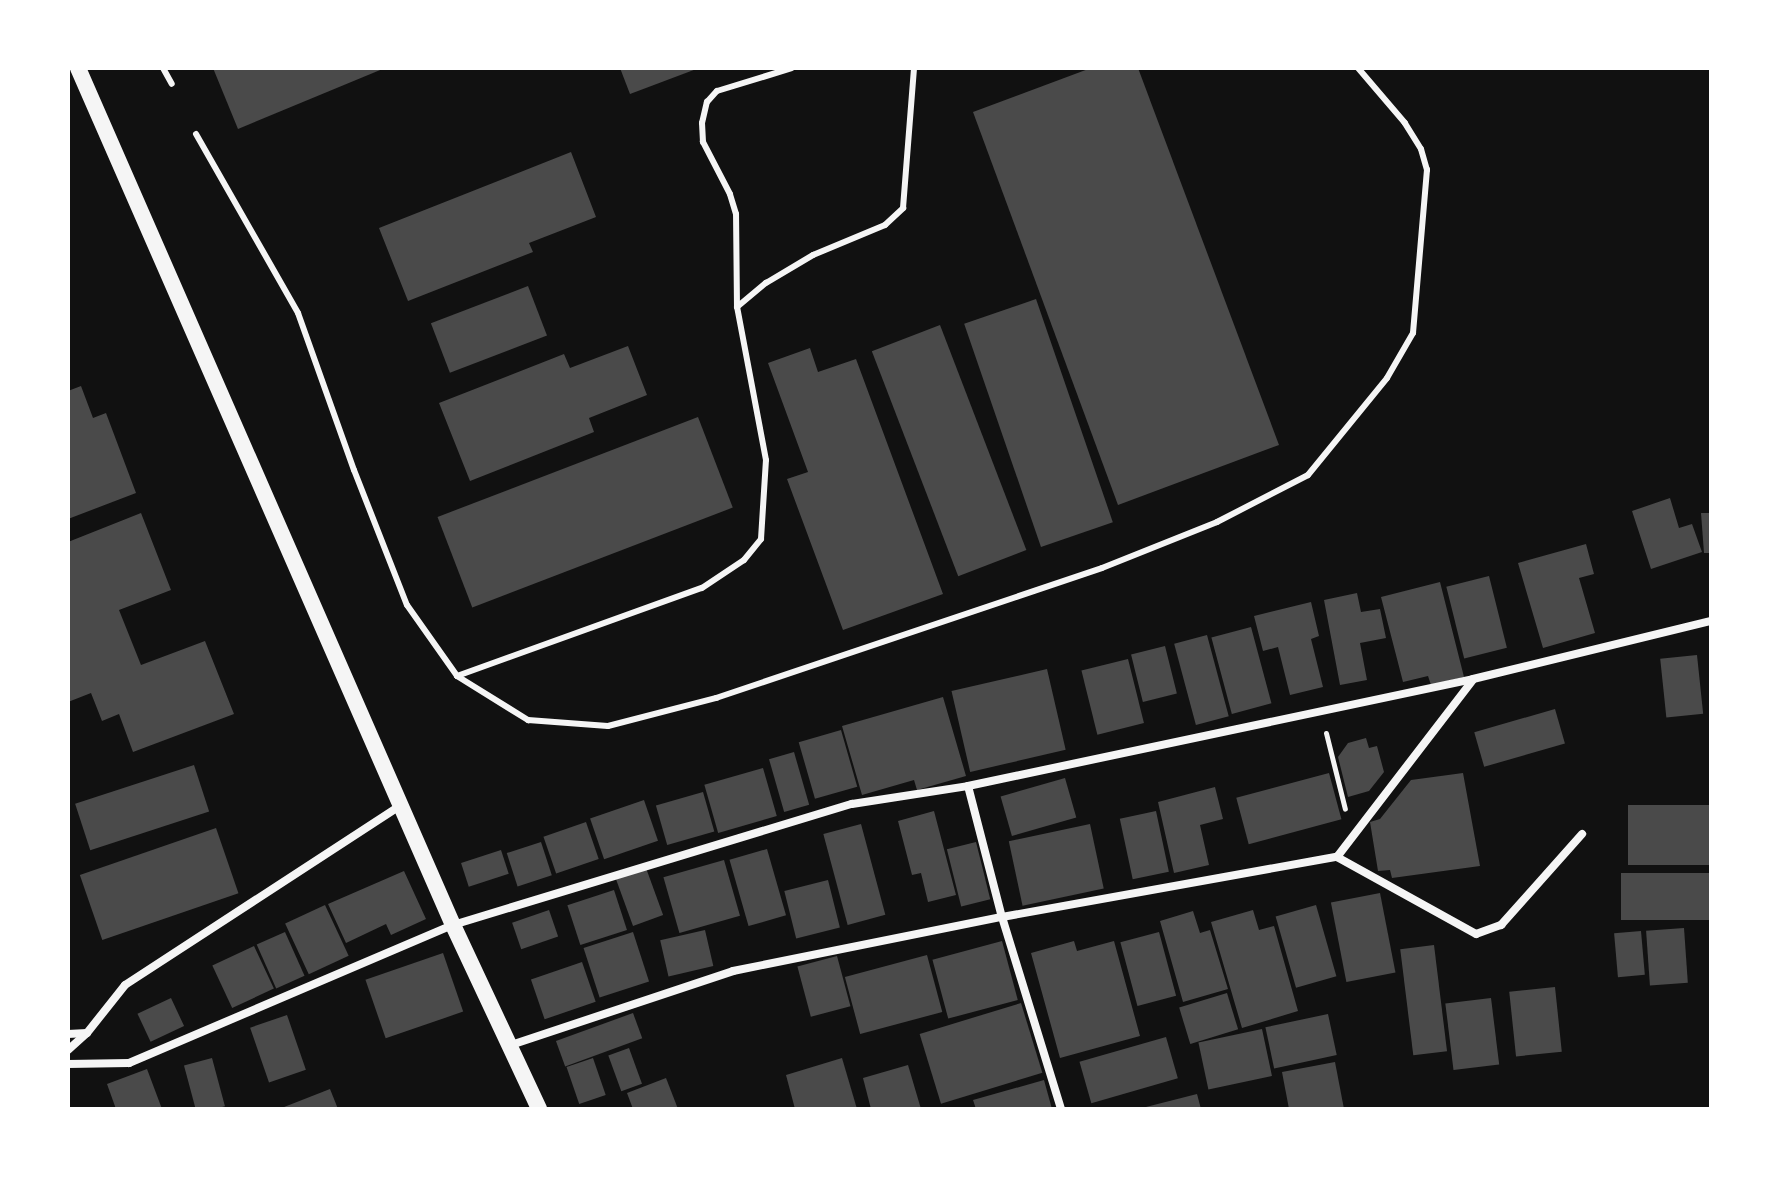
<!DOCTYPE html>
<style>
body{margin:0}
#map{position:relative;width:1779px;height:1177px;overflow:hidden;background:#111;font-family:Literata,serif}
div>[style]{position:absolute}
.building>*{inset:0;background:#4a4a4a;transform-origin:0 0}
.path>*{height:5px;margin:-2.5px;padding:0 2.5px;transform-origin:2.5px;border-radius:2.5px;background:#f5f5f5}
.service>*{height:6px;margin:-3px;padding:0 3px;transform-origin:3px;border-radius:3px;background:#f5f5f5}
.minor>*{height:8px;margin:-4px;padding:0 4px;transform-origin:4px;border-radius:4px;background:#f5f5f5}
.secondary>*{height:16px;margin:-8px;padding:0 8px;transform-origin:8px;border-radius:8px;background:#f5f5f5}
span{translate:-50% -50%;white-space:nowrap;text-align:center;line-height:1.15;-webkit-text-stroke:8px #fff;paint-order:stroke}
.frame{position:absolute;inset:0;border:70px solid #fff;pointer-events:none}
</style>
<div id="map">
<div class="building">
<div style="clip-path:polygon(213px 68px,385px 68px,238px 129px)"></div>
<div style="clip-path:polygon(620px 68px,699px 68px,630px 94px)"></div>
<div style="clip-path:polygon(1091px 68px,1138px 68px,1279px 445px,1118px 505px,973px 112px)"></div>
<div style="clip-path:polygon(571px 152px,596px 217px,529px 243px,533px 252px,408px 301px,379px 228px)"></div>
<div style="left:528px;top:286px;width:53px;height:104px;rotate:69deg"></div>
<div style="left:1036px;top:299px;width:236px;height:76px;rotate:71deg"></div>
<div style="left:940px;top:325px;width:241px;height:73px;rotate:69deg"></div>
<div style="clip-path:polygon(628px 346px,647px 395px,589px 418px,594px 432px,470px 481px,439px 403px,564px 354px,570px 368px)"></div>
<div style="clip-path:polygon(810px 348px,818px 372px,856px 359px,943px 594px,843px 630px,787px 479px,808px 472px,768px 363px)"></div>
<div style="clip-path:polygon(81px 386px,93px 418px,106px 413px,136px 493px,68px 519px,68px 391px)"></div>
<div style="left:698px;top:417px;width:97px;height:279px;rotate:69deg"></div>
<div style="clip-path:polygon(1670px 498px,1679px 528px,1692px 524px,1702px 552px,1651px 569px,1632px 511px)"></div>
<div style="clip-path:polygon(141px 513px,171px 590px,119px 610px,141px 665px,205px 641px,234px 714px,133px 752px,119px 714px,102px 721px,91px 693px,68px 702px,68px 542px)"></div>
<div style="clip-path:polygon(1701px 513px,1711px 513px,1711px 553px,1704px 553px)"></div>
<div style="clip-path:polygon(1586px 544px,1594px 574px,1579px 578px,1595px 633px,1543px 648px,1518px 563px)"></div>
<div style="left:1489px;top:576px;width:74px;height:44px;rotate:76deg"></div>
<div style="clip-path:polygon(1440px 582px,1464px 677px,1431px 685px,1428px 676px,1403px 682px,1381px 597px)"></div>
<div style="clip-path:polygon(1357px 593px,1361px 612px,1380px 609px,1386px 638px,1360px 643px,1367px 680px,1340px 685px,1324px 600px)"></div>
<div style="clip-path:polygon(1311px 602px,1319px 636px,1311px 639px,1323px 687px,1290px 695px,1278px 647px,1263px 651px,1254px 616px)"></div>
<div style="left:1251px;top:627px;width:79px;height:41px;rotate:75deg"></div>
<div style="left:1207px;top:635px;width:84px;height:34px;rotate:75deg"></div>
<div style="left:1165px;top:646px;width:49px;height:35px;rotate:76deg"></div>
<div style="left:1697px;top:655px;width:59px;height:37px;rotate:84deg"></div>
<div style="left:1128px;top:659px;width:66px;height:48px;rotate:76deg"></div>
<div style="left:1047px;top:669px;width:83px;height:98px;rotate:77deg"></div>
<div style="clip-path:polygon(943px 697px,966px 776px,917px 790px,914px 780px,862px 795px,842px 726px)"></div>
<div style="left:1555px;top:709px;width:36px;height:84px;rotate:74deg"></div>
<div style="left:841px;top:730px;width:59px;height:44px;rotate:74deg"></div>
<div style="clip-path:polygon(1366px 738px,1369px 748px,1377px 746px,1384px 772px,1369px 791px,1348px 797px,1338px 757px,1348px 743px)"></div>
<div style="left:794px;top:752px;width:55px;height:26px;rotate:74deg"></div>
<div style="left:194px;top:765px;width:49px;height:125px;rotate:72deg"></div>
<div style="left:763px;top:768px;width:50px;height:61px;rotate:74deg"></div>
<div style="left:1329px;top:773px;width:48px;height:96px;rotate:75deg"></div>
<div style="clip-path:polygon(1463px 773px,1480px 866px,1392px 878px,1390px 870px,1378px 871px,1370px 822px,1380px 819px,1411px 780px)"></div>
<div style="left:1065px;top:778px;width:41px;height:67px;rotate:74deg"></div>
<div style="clip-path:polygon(1215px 787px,1223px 819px,1200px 825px,1209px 865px,1174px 873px,1158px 802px)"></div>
<div style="left:703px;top:792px;width:41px;height:49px;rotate:74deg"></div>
<div style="left:644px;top:800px;width:43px;height:57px;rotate:71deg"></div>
<div style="left:1711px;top:805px;width:60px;height:83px;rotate:90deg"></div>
<div style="clip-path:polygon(934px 811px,956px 895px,928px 902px,921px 873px,912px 875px,898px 821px)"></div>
<div style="left:1156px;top:811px;width:62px;height:37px;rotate:78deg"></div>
<div style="left:586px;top:822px;width:39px;height:45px;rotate:71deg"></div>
<div style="left:861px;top:824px;width:94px;height:39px;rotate:75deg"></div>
<div style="left:1090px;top:824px;width:66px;height:83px;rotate:78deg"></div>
<div style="left:216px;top:828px;width:69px;height:144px;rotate:71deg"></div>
<div style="left:541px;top:842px;width:35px;height:36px;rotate:72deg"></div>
<div style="left:976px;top:842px;width:59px;height:30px;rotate:76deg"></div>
<div style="left:767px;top:849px;width:69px;height:39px;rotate:74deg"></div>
<div style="left:501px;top:850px;width:25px;height:42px;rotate:72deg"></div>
<div style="left:724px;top:860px;width:58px;height:63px;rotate:74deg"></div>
<div style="left:646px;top:868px;width:50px;height:32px;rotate:70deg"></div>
<div style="clip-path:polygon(404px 871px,426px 919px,391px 935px,386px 924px,346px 943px,328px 904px)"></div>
<div style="left:1711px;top:873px;width:47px;height:90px;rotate:90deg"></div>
<div style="left:828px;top:880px;width:49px;height:45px;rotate:76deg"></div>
<div style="left:614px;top:890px;width:42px;height:49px;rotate:72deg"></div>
<div style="left:1380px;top:893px;width:81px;height:50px;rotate:79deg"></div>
<div style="left:325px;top:905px;width:56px;height:44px;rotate:65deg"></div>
<div style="left:1316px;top:905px;width:74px;height:42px;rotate:74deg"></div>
<div style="left:549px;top:910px;width:28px;height:39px;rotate:71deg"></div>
<div style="clip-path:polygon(1253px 910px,1259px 930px,1274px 926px,1298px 1011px,1242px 1028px,1211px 922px)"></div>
<div style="clip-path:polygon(1193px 911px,1200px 933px,1210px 930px,1228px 989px,1183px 1002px,1160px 921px)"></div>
<div style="left:1684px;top:928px;width:55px;height:38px;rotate:86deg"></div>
<div style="left:705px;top:930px;width:37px;height:46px;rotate:77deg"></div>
<div style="left:1641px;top:931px;width:44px;height:27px;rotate:85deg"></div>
<div style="left:285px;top:932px;width:48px;height:31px;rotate:66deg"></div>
<div style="left:633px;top:932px;width:52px;height:52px;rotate:72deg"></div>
<div style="left:1159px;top:932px;width:66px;height:40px;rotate:75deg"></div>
<div style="left:1002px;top:941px;width:61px;height:72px;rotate:75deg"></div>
<div style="clip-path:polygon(1074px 941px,1077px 951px,1114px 941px,1140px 1036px,1060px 1058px,1031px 953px)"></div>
<div style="left:1434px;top:945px;width:107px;height:34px;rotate:83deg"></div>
<div style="left:254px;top:946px;width:47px;height:46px;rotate:65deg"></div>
<div style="left:443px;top:953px;width:62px;height:82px;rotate:71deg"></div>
<div style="left:927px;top:955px;width:59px;height:85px;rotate:75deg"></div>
<div style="left:837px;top:956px;width:52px;height:41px;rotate:75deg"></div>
<div style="left:582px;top:962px;width:42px;height:54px;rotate:71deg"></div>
<div style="left:1555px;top:987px;width:65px;height:46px;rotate:84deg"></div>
<div style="left:1227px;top:993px;width:38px;height:50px;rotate:73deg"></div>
<div style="left:171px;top:998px;width:31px;height:37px;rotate:65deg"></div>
<div style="left:1491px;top:998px;width:67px;height:46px;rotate:83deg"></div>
<div style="left:1021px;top:1003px;width:73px;height:106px;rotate:73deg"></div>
<div style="left:633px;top:1013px;width:27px;height:82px;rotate:70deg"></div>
<div style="left:1328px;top:1014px;width:42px;height:64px;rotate:78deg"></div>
<div style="left:287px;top:1015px;width:58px;height:39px;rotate:71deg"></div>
<div style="left:1262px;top:1029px;width:48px;height:65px;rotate:78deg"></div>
<div style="left:1166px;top:1037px;width:43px;height:90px;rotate:74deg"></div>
<div style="left:629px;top:1048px;width:38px;height:22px;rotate:70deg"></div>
<div style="left:212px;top:1058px;width:50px;height:29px;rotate:75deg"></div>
<div style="left:593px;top:1058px;width:39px;height:28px;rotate:71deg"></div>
<div style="clip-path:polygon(842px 1058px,857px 1109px,795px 1109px,786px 1075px)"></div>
<div style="clip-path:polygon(1335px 1062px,1344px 1109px,1289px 1109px,1282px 1072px)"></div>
<div style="clip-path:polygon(908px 1065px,921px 1109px,871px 1109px,863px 1078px)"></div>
<div style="clip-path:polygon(147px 1069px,162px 1109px,116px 1109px,107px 1084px)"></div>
<div style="clip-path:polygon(666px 1078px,678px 1109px,633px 1109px,627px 1093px)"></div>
<div style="clip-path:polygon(1044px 1080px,1052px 1109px,976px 1109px,973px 1100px)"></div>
<div style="clip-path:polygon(330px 1089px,338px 1109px,279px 1109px)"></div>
<div style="clip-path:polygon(1197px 1094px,1201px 1109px,1142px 1109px,1142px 1108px)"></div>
</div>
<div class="path">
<div style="left:1326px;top:733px;width:78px;rotate:76deg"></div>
</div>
<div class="service">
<div style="left:163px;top:68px;width:18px;rotate:61deg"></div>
<div style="left:196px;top:134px;width:206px;rotate:60.3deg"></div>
<div style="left:298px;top:313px;width:167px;rotate:70.4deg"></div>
<div style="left:354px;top:470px;width:145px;rotate:68.6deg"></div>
<div style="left:407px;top:605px;width:87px;rotate:54.8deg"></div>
<div style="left:457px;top:676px;width:84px;rotate:31.8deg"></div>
<div style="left:528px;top:720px;width:80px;rotate:4.3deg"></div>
<div style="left:608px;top:726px;width:112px;rotate:-14.5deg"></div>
<div style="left:716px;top:698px;width:407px;rotate:-18.6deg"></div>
<div style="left:1102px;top:568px;width:124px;rotate:-21.8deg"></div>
<div style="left:1217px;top:522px;width:102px;rotate:-27.3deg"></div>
<div style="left:1308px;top:475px;width:125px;rotate:-50.8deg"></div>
<div style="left:1387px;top:378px;width:52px;rotate:-60deg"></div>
<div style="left:1413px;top:333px;width:164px;rotate:-85.1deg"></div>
<div style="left:1427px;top:170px;width:22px;rotate:-106deg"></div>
<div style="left:1421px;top:149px;width:31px;rotate:-122deg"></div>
<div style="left:1405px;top:123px;width:72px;rotate:-130.5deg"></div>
<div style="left:737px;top:307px;width:38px;rotate:-40deg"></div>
<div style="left:766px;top:283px;width:55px;rotate:-30.8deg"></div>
<div style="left:813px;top:255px;width:78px;rotate:-22.6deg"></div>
<div style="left:885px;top:225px;width:25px;rotate:-43deg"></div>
<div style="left:903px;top:208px;width:140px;rotate:-85.5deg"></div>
<div style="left:457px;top:676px;width:260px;rotate:-19.8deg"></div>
<div style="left:702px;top:588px;width:50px;rotate:-33.7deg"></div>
<div style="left:744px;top:560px;width:27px;rotate:-51deg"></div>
<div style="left:761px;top:539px;width:79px;rotate:-86.4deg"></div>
<div style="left:766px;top:460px;width:156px;rotate:-100.7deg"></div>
<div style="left:737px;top:307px;width:93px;rotate:-90.6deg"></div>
<div style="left:736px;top:214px;width:21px;rotate:-107deg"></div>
<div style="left:730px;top:194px;width:59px;rotate:-117.4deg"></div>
<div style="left:703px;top:142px;width:19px;rotate:-93deg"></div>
<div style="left:702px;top:123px;width:22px;rotate:-77deg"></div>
<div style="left:707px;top:102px;width:15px;rotate:-48deg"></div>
<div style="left:717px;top:91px;width:78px;rotate:-17deg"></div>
</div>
<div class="minor">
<div style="left:968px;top:786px;width:135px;rotate:75.5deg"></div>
<div style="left:1002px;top:917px;width:201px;rotate:72.9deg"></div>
<div style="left:1337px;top:857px;width:223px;rotate:-52.5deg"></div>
<div style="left:68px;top:1034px;width:19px;rotate:-3deg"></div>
<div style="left:87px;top:1033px;width:61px;rotate:-51.6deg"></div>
<div style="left:125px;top:985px;width:330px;rotate:-33.1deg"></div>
<div style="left:511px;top:1045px;width:234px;rotate:-18.4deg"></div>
<div style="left:733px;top:971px;width:274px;rotate:-11.4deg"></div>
<div style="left:1002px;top:917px;width:340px;rotate:-10.2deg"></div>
<div style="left:1337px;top:857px;width:159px;rotate:29deg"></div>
<div style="left:1476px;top:934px;width:27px;rotate:-20deg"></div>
<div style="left:1501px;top:925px;width:122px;rotate:-48.3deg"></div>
<div style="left:68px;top:1050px;width:25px;rotate:-42deg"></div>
<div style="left:68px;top:1064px;width:61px;rotate:-0.9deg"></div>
<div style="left:129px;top:1063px;width:352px;rotate:-23.1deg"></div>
<div style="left:453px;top:925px;width:417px;rotate:-16.9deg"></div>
<div style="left:852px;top:804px;width:117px;rotate:-8.8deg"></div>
<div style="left:968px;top:786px;width:516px;rotate:-11.96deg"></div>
<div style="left:1473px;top:679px;width:245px;rotate:-13.7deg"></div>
</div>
<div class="secondary">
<div style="left:78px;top:68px;width:935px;rotate:66.37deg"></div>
<div style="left:453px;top:925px;width:203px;rotate:64.9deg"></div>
</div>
<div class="frame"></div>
</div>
